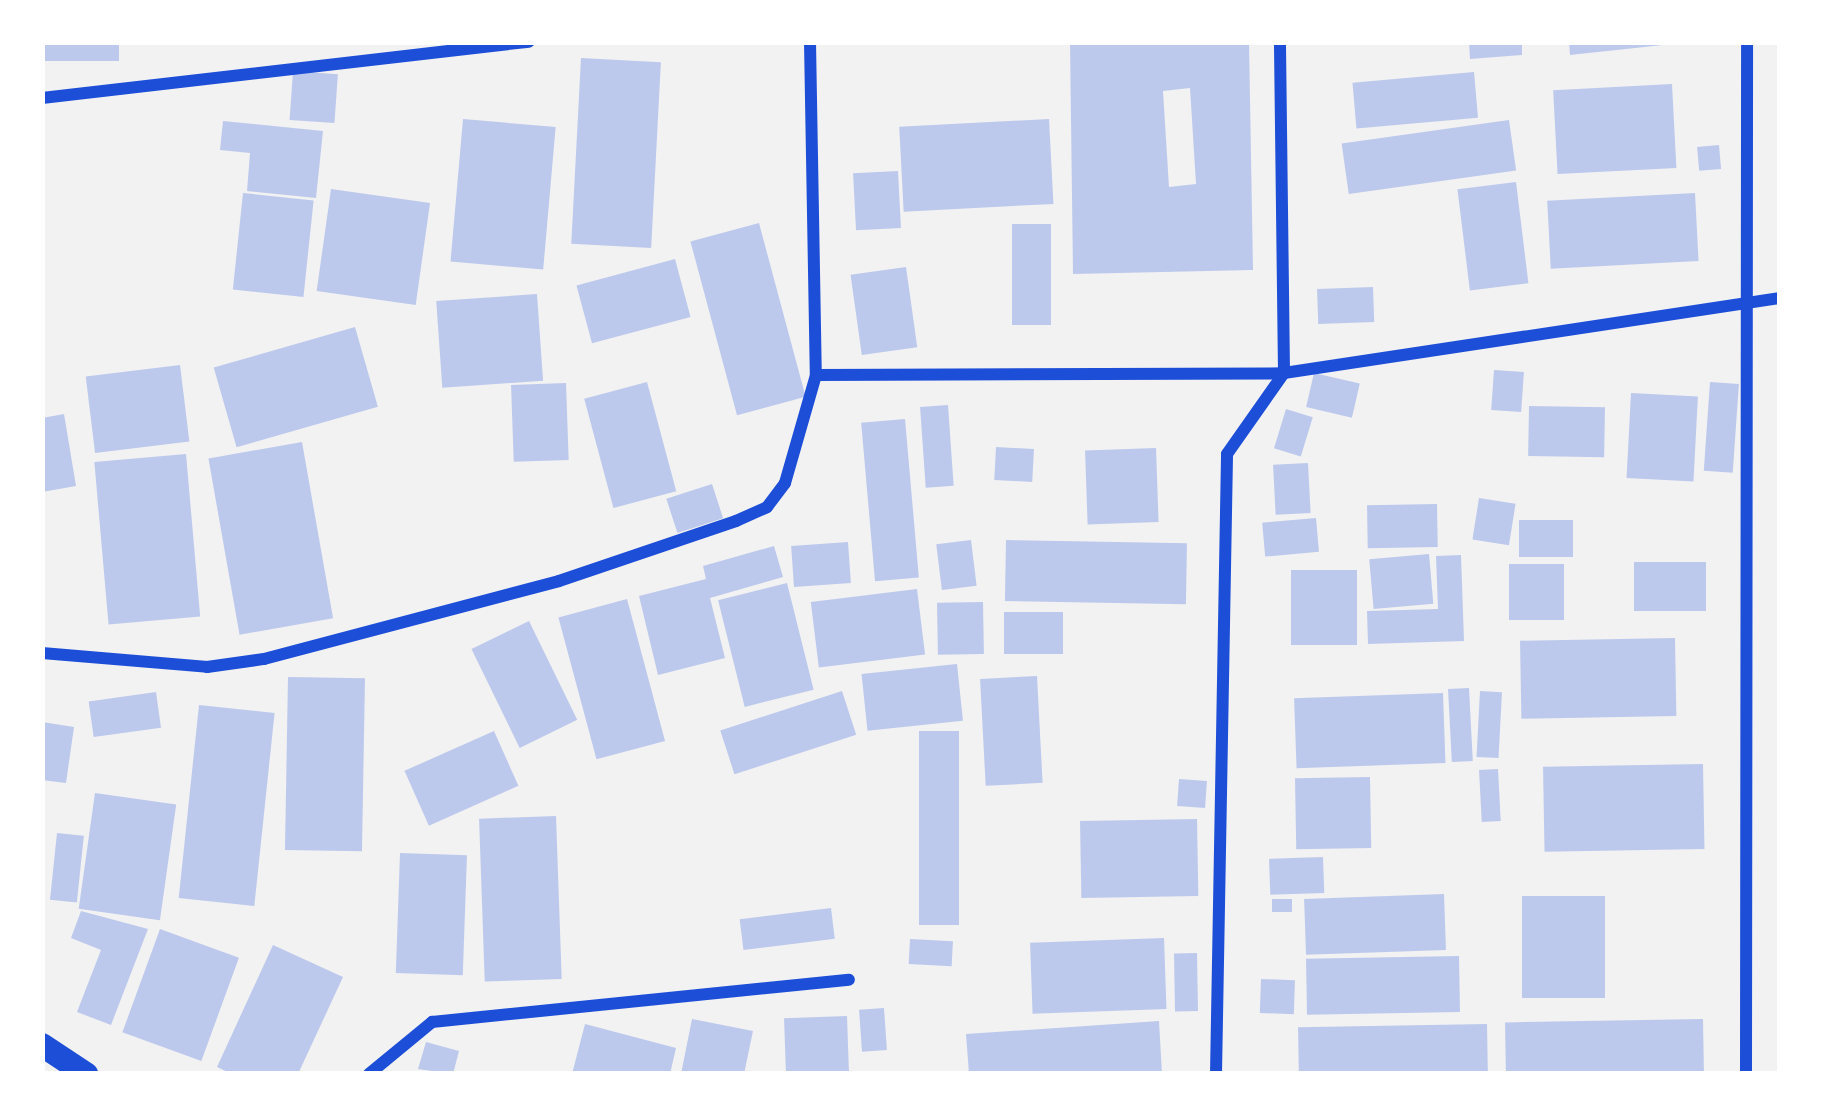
<!DOCTYPE html>
<style>
body{margin:0}
#map{position:relative;width:1822px;height:1116px;overflow:hidden;background:#f2f2f2;font-family:Georgia,serif}
div>[style]{position:absolute}
.building>*{inset:0;background:#bdc9ec;transform-origin:0 0}
.minor>*{height:12px;margin:-6px;padding:0 6px;transform-origin:6px;border-radius:6px;background:#1d4ed8}
.secondary>*{height:24px;margin:-12px;padding:0 12px;transform-origin:12px;border-radius:12px;background:#1d4ed8}
span{translate:-50% -50%;white-space:nowrap;text-align:center;line-height:1.15;-webkit-text-stroke:10px #fff;paint-order:stroke}
.frame{position:absolute;inset:0;border:45px solid #fff;pointer-events:none}
</style>
<div id="map">
<div class="building">
<div style="left:42px;top:42px;width:77px;height:19px"></div>
<div style="clip-path:polygon(evenodd,1070px 42px,1249px 42px,1253px 270px,1073px 274px,1070px 42px,1190px 88px,1196px 184px,1169px 187px,1163px 91px,1190px 88px)"></div>
<div style="clip-path:polygon(1469px 42px,1522px 42px,1522px 55px,1470px 59px)"></div>
<div style="clip-path:polygon(1569px 42px,1662px 42px,1663px 45px,1570px 55px)"></div>
<div style="left:581px;top:58px;width:80px;height:186px;rotate:3deg"></div>
<div style="left:293px;top:71px;width:45px;height:49px;rotate:4deg"></div>
<div style="left:1474px;top:72px;width:46px;height:122px;rotate:85deg"></div>
<div style="left:1672px;top:84px;width:84px;height:119px;rotate:87deg"></div>
<div style="left:463px;top:119px;width:93px;height:143px;rotate:5deg"></div>
<div style="left:1049px;top:119px;width:85px;height:150px;rotate:87deg"></div>
<div style="left:1509px;top:120px;width:51px;height:169px;rotate:82deg"></div>
<div style="clip-path:polygon(223px 121px,323px 131px,316px 198px,247px 191px,250px 153px,220px 150px)"></div>
<div style="left:1719px;top:145px;width:24px;height:22px;rotate:85deg"></div>
<div style="left:898px;top:171px;width:57px;height:45px;rotate:87deg"></div>
<div style="left:1516px;top:182px;width:102px;height:59px;rotate:83deg"></div>
<div style="left:331px;top:189px;width:100px;height:103px;rotate:8deg"></div>
<div style="left:243px;top:193px;width:71px;height:97px;rotate:6deg"></div>
<div style="left:1695px;top:193px;width:68px;height:148px;rotate:87deg"></div>
<div style="left:759px;top:223px;width:180px;height:71px;rotate:75deg"></div>
<div style="left:1012px;top:224px;width:39px;height:101px"></div>
<div style="left:675px;top:259px;width:60px;height:102px;rotate:75deg"></div>
<div style="left:906px;top:267px;width:81px;height:56px;rotate:82deg"></div>
<div style="left:1373px;top:287px;width:35px;height:56px;rotate:88deg"></div>
<div style="left:537px;top:294px;width:87px;height:101px;rotate:86deg"></div>
<div style="left:355px;top:327px;width:83px;height:147px;rotate:74deg"></div>
<div style="left:180px;top:365px;width:77px;height:95px;rotate:83deg"></div>
<div style="left:1494px;top:370px;width:30px;height:40px;rotate:4deg"></div>
<div style="left:1314px;top:373px;width:47px;height:35px;rotate:13deg"></div>
<div style="left:647px;top:382px;width:113px;height:65px;rotate:75deg"></div>
<div style="left:1710px;top:382px;width:29px;height:89px;rotate:4deg"></div>
<div style="left:566px;top:383px;width:77px;height:55px;rotate:88deg"></div>
<div style="left:1631px;top:393px;width:67px;height:85px;rotate:3deg"></div>
<div style="left:948px;top:405px;width:81px;height:28px;rotate:86deg"></div>
<div style="left:1529px;top:406px;width:76px;height:50px;rotate:1deg"></div>
<div style="left:1286px;top:409px;width:28px;height:41px;rotate:17deg"></div>
<div style="clip-path:polygon(64px 414px,76px 486px,42px 492px,42px 418px)"></div>
<div style="left:905px;top:419px;width:159px;height:44px;rotate:85deg"></div>
<div style="left:302px;top:442px;width:179px;height:95px;rotate:80deg"></div>
<div style="left:996px;top:447px;width:38px;height:33px;rotate:3deg"></div>
<div style="left:1156px;top:448px;width:74px;height:71px;rotate:88deg"></div>
<div style="left:186px;top:454px;width:163px;height:92px;rotate:85deg"></div>
<div style="left:1308px;top:463px;width:50px;height:35px;rotate:87deg"></div>
<div style="left:712px;top:484px;width:36px;height:48px;rotate:72deg"></div>
<div style="left:1479px;top:498px;width:37px;height:42px;rotate:9deg"></div>
<div style="left:1437px;top:504px;width:43px;height:70px;rotate:89deg"></div>
<div style="left:1316px;top:518px;width:34px;height:54px;rotate:85deg"></div>
<div style="left:1573px;top:520px;width:37px;height:54px;rotate:90deg"></div>
<div style="left:971px;top:540px;width:46px;height:35px;rotate:83deg"></div>
<div style="left:1006px;top:540px;width:181px;height:61px;rotate:1deg"></div>
<div style="left:848px;top:542px;width:41px;height:57px;rotate:86deg"></div>
<div style="clip-path:polygon(774px 546px,783px 577px,710px 598px,725px 658px,658px 675px,639px 596px,706px 579px,703px 566px)"></div>
<div style="left:1429px;top:554px;width:50px;height:60px;rotate:85deg"></div>
<div style="clip-path:polygon(1461px 555px,1464px 641px,1368px 644px,1367px 611px,1438px 609px,1436px 556px)"></div>
<div style="left:1634px;top:562px;width:72px;height:49px"></div>
<div style="left:1509px;top:564px;width:55px;height:56px"></div>
<div style="left:1291px;top:570px;width:66px;height:75px"></div>
<div style="left:787px;top:583px;width:110px;height:71px;rotate:76deg"></div>
<div style="left:917px;top:589px;width:66px;height:107px;rotate:83deg"></div>
<div style="left:627px;top:599px;width:147px;height:71px;rotate:75deg"></div>
<div style="left:983px;top:602px;width:52px;height:46px;rotate:89deg"></div>
<div style="left:1004px;top:612px;width:59px;height:42px"></div>
<div style="left:529px;top:621px;width:110px;height:64px;rotate:64deg"></div>
<div style="left:1675px;top:638px;width:78px;height:155px;rotate:89deg"></div>
<div style="left:957px;top:664px;width:57px;height:96px;rotate:84deg"></div>
<div style="left:1037px;top:676px;width:107px;height:57px;rotate:87deg"></div>
<div style="left:288px;top:677px;width:77px;height:173px;rotate:1deg"></div>
<div style="left:1469px;top:688px;width:73px;height:21px;rotate:87deg"></div>
<div style="left:842px;top:691px;width:46px;height:128px;rotate:72deg"></div>
<div style="left:1480px;top:691px;width:22px;height:66px;rotate:3deg"></div>
<div style="left:156px;top:692px;width:36px;height:68px;rotate:82deg"></div>
<div style="left:1443px;top:693px;width:70px;height:149px;rotate:88deg"></div>
<div style="left:199px;top:705px;width:76px;height:194px;rotate:6deg"></div>
<div style="clip-path:polygon(42px 722px,74px 727px,66px 783px,42px 780px)"></div>
<div style="left:494px;top:731px;width:60px;height:98px;rotate:66deg"></div>
<div style="left:959px;top:731px;width:194px;height:40px;rotate:90deg"></div>
<div style="left:1703px;top:764px;width:85px;height:160px;rotate:89deg"></div>
<div style="left:1498px;top:769px;width:52px;height:19px;rotate:87deg"></div>
<div style="left:1370px;top:777px;width:71px;height:75px;rotate:89deg"></div>
<div style="left:1179px;top:779px;width:28px;height:27px;rotate:4deg"></div>
<div style="left:95px;top:793px;width:82px;height:117px;rotate:8deg"></div>
<div style="left:556px;top:816px;width:163px;height:77px;rotate:88deg"></div>
<div style="left:1197px;top:819px;width:77px;height:117px;rotate:89deg"></div>
<div style="left:57px;top:833px;width:27px;height:67px;rotate:6deg"></div>
<div style="left:400px;top:853px;width:67px;height:120px;rotate:2deg"></div>
<div style="left:1323px;top:857px;width:36px;height:54px;rotate:88deg"></div>
<div style="left:1444px;top:894px;width:56px;height:140px;rotate:88deg"></div>
<div style="left:1522px;top:896px;width:83px;height:102px"></div>
<div style="left:1272px;top:899px;width:20px;height:13px"></div>
<div style="left:831px;top:908px;width:31px;height:92px;rotate:83deg"></div>
<div style="clip-path:polygon(81px 911px,148px 929px,111px 1025px,77px 1012px,101px 950px,71px 938px)"></div>
<div style="left:160px;top:929px;width:84px;height:110px;rotate:20deg"></div>
<div style="left:1164px;top:938px;width:71px;height:134px;rotate:88deg"></div>
<div style="left:910px;top:939px;width:43px;height:25px;rotate:3deg"></div>
<div style="clip-path:polygon(273px 945px,343px 977px,298px 1074px,232px 1074px,217px 1067px)"></div>
<div style="left:1197px;top:953px;width:58px;height:23px;rotate:89deg"></div>
<div style="left:1459px;top:956px;width:56px;height:153px;rotate:89deg"></div>
<div style="left:1261px;top:979px;width:34px;height:34px;rotate:2deg"></div>
<div style="left:884px;top:1008px;width:42px;height:25px;rotate:86deg"></div>
<div style="left:847px;top:1016px;width:58px;height:63px;rotate:88deg"></div>
<div style="clip-path:polygon(692px 1019px,753px 1031px,744px 1074px,681px 1074px)"></div>
<div style="left:1703px;top:1019px;width:55px;height:198px;rotate:89deg"></div>
<div style="clip-path:polygon(1159px 1021px,1162px 1074px,969px 1074px,966px 1034px)"></div>
<div style="clip-path:polygon(585px 1024px,676px 1048px,670px 1074px,572px 1074px)"></div>
<div style="left:1487px;top:1024px;width:50px;height:189px;rotate:89deg"></div>
<div style="clip-path:polygon(426px 1042px,459px 1051px,453px 1074px,418px 1069px)"></div>
</div>
<div class="minor">
<div style="left:810px;top:42px;width:333px;rotate:89deg"></div>
<div style="left:816px;top:375px;width:468px;rotate:-0.2deg"></div>
<div style="left:1284px;top:373px;width:502px;rotate:-8.6deg"></div>
<div style="left:42px;top:98px;width:490px;rotate:-6.6deg"></div>
<div style="left:42px;top:653px;width:166px;rotate:4.8deg"></div>
<div style="left:207px;top:667px;width:58px;rotate:-8deg"></div>
<div style="left:264px;top:659px;width:305px;rotate:-14.8deg"></div>
<div style="left:559px;top:581px;width:187px;rotate:-18.7deg"></div>
<div style="left:736px;top:521px;width:34px;rotate:-24deg"></div>
<div style="left:767px;top:507px;width:30px;rotate:-53deg"></div>
<div style="left:785px;top:483px;width:112px;rotate:-74deg"></div>
<div style="left:369px;top:1074px;width:82px;rotate:-39.5deg"></div>
<div style="left:432px;top:1022px;width:419px;rotate:-5.8deg"></div>
<div style="left:1216px;top:1074px;width:620px;rotate:-88.98deg"></div>
<div style="left:1227px;top:454px;width:99px;rotate:-54.9deg"></div>
<div style="left:1284px;top:373px;width:331px;rotate:-90.7deg"></div>
<div style="left:1746px;top:1074px;width:1032px;rotate:-89.94deg"></div>
</div>
<div class="secondary">
<div style="left:42px;top:1045px;width:53px;rotate:33.4deg"></div>
</div>
<div class="frame"></div>
</div>
